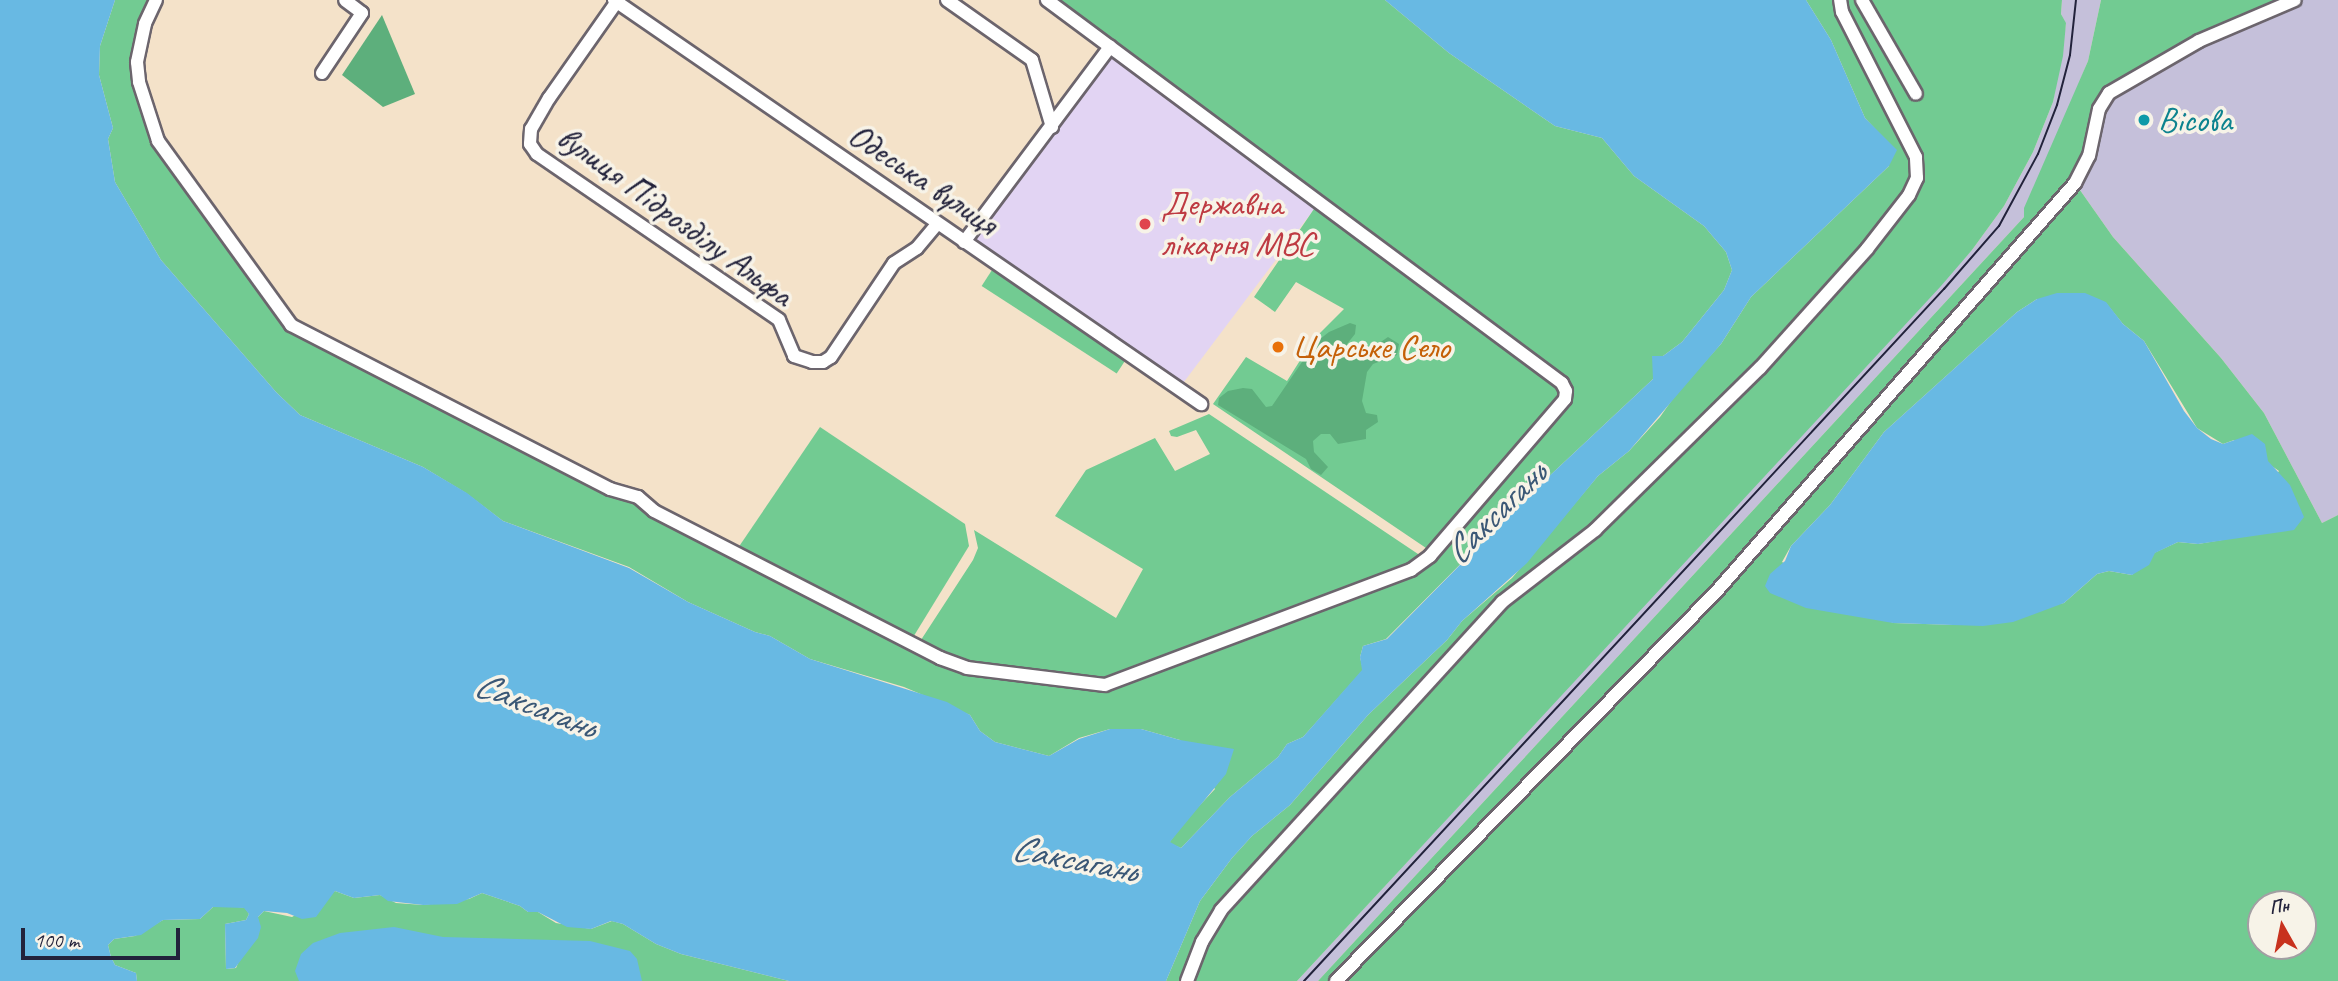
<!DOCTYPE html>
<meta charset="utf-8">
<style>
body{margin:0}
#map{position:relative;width:2338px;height:981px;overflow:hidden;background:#f4e2c9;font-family:Caveat,sans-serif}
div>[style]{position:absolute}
.built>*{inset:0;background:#e2d4f3;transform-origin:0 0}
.industrial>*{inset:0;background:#c5c0da}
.green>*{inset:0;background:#72cb92;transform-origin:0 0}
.forest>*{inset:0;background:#5daf7c}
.water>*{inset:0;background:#68b9e3}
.roads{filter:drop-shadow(2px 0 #6c656d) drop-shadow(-2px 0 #6c656d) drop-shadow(0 2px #6c656d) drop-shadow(0 -2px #6c656d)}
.minor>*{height:12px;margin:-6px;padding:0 6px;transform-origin:6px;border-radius:6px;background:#fff}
.tram>*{height:2px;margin:-1px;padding:0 1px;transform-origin:1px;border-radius:1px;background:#22223b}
.dots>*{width:19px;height:19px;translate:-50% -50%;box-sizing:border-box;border:4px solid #f7f3e8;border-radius:50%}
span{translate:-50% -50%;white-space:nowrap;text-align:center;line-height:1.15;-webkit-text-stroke:7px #f7f3e8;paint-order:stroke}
.culture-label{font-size:35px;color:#0d838f}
.left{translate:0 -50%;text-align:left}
.street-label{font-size:35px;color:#22223b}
.health-label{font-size:35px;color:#be3a42}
.food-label{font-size:35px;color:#c56008}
.water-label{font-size:37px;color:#3a5776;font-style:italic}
.north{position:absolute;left:2247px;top:890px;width:70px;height:70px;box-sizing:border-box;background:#f7f3e8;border:2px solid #a29fa3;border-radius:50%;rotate:351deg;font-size:19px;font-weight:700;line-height:28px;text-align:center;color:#22223b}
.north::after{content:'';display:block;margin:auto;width:24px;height:32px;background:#c8321e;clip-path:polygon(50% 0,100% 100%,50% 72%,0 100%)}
.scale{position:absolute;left:21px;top:928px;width:159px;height:32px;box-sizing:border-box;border:4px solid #22223b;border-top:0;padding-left:9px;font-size:21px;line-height:24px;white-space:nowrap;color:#22223b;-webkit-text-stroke:5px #f7f3e8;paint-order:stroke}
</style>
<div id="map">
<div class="built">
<div style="left:1113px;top:54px;width:254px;height:233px;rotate:37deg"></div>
</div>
<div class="industrial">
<div style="clip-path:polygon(2062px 0,2101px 0,2088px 61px,2024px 217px,1318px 981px,1297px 981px,1972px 250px,2004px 206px,2033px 152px,2053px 102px,2066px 24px,2061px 14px)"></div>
<div style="clip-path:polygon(2295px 0,2338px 0,2338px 515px,2322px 523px,2264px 413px,2221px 358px,2113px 237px,2075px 183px,2099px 109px,2131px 79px)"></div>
</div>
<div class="green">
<div style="clip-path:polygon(115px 0,152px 0,133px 62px,155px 142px,287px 328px,636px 500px,939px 662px,1105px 689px,1412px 573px,1570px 391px,1055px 0,1385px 0,1449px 53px,1555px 126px,1602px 138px,1634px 176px,1704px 226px,1726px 252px,1732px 270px,1724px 290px,1682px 342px,1663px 356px,1653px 379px,1529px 495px,1386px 639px,1363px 646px,1360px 657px,1363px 670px,1303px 737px,1287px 744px,1278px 757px,1230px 797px,1181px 848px,1169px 843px,1184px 822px,1215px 789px,1180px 740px,1141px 729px,1110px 729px,1079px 738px,1049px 756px,995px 742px,980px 731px,970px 715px,904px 687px,810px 659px,770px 636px,755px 632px,688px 602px,629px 567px,503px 521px,466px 493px,423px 467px,300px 415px,276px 392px,161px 260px,115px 182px,108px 139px,113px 128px,99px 75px,100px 46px)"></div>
<div style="clip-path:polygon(1806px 0,2062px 0,2061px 14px,2066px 23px,2063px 56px,2053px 102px,2033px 152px,2004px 206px,1972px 250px,1941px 286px,1297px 981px,1166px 981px,1200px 901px,1232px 858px,1252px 836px,1290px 805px,1368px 715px,1447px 640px,1462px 621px,1512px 578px,1598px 476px,1629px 451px,1660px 417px,1679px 390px,1721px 344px,1751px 297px,1889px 166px,1878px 132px,1865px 118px,1831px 40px)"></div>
<div style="clip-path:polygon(evenodd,2101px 0,2295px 0,2199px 41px,2109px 93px,2075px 183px,2113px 237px,2221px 358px,2264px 413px,2322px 523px,2338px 515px,2338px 981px,1318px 981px,2024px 217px,2024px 208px,2088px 61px,2101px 0,2037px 299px,2106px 303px,2123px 324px,2144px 341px,2197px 428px,2223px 444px,2234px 440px,2279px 471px,2222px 540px,2198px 544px,2178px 542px,2154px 553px,2132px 575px,2109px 571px,2097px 574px,2064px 603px,1957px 625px,1893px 623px,1782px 562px,1791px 546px,1830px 505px,1884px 432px,2017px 312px,2037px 299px,2101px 0,2261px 904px,2303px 904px,2303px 946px,2261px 946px,2261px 904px)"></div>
<div style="clip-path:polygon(1316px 206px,1559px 386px,1562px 399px,1429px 550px,1213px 404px,1246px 357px,1287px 381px,1313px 340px,1344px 309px,1296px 282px,1275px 312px,1254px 297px)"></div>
<div style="left:992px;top:270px;width:161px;height:19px;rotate:33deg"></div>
<div style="clip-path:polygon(1209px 414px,1421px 556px,1411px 564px,1105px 681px,968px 664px,919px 643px,973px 560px,978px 548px,974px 530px,1116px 618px,1143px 569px,1055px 516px,1086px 470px,1155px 438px,1175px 471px,1210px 454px,1196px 430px,1177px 437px,1171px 436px,1169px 431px)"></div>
<div style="clip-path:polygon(820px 427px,965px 524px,969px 546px,912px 639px,738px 548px)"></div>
<div style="clip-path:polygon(335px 891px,354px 898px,380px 895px,396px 903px,423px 905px,469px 899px,482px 893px,520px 906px,528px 912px,538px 912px,556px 923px,591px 929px,612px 921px,623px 924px,656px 944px,681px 954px,789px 981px,137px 981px,136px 973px,115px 965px,111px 957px,108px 945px,114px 939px,135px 936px,163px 920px,200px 919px,213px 907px,231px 906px,245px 908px,249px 914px,246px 920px,225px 924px,226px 969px,236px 968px,258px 917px,264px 911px,292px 917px)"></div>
</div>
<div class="forest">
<div style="clip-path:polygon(382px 15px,415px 94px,383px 107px,342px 75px)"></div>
<div style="clip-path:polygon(1350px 323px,1356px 325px,1355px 334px,1347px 344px,1349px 354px,1359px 357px,1388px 337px,1399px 344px,1397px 355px,1373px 364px,1367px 372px,1362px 401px,1366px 413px,1377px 415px,1378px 422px,1366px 430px,1366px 439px,1338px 444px,1330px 434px,1321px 434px,1313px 441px,1314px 452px,1328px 467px,1321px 475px,1311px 469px,1306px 459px,1218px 405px,1219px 398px,1228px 391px,1243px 388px,1252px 389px,1266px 407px,1272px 406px,1315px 343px,1329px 332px)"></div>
</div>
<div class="water">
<div style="clip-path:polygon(0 0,115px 0,100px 46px,99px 75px,113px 128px,108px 139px,115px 182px,161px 260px,276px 392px,300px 415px,423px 467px,467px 493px,503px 521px,629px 568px,688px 602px,755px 632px,770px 636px,810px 659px,947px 702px,970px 715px,980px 731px,995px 742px,1049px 756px,1079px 739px,1110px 729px,1141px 729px,1180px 740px,1234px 749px,1226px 774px,1170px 842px,1181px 848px,1230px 797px,1278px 757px,1287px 744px,1303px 737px,1362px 670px,1360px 657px,1363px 646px,1387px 639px,1529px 495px,1653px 379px,1652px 356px,1663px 356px,1682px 342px,1724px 290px,1732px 270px,1726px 252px,1704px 226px,1634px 176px,1602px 138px,1555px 126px,1449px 53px,1385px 0,1806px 0,1831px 40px,1865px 118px,1897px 150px,1889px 166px,1751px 297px,1721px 344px,1629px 451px,1598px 476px,1527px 563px,1462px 621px,1447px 640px,1368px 715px,1290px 805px,1252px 836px,1232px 858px,1200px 901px,1166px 981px,789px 981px,681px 954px,656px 944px,623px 924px,611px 921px,591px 929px,567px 927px,538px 912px,528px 912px,520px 906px,482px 893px,457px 904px,423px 905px,388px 901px,380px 895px,354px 898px,335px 891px,316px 917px,302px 919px,287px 913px,264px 911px,258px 917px,261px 927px,258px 938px,235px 968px,226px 969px,225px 924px,246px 920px,249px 914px,244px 908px,213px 907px,200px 919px,163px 920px,141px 935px,114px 939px,108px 945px,111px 957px,115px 965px,136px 973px,137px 981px,0 981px)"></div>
<div style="clip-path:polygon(2057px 293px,2085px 293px,2106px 302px,2123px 324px,2144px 341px,2184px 411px,2197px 428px,2211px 439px,2223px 444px,2252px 434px,2265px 444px,2268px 461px,2290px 485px,2304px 517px,2294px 530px,2198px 544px,2178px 542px,2155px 553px,2149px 565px,2132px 575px,2109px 571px,2097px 574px,2064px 603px,2013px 622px,1983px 626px,1893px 623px,1806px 608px,1770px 593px,1765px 586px,1770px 574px,1785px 561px,1791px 546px,1830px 505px,1884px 432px,2017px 312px,2037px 299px)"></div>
<div style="clip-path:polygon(394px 927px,443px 937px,590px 941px,630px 951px,637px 959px,642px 981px,299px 981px,295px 971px,301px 954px,313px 943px,340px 933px)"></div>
</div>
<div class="roads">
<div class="minor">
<div style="left:156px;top:0;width:26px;rotate:115deg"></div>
<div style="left:145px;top:24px;width:39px;rotate:102deg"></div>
<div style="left:137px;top:62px;width:20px;rotate:84deg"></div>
<div style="left:139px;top:82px;width:62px;rotate:72.1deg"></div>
<div style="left:158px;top:141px;width:227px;rotate:54.1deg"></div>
<div style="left:291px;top:325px;width:359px;rotate:27.2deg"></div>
<div style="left:610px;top:489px;width:29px;rotate:16deg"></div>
<div style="left:638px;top:497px;width:21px;rotate:41deg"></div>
<div style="left:654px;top:511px;width:322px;rotate:27.2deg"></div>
<div style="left:940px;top:658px;width:29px;rotate:20deg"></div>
<div style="left:967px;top:668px;width:139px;rotate:7deg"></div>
<div style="left:1105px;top:685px;width:327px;rotate:-20.6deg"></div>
<div style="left:1411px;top:570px;width:24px;rotate:-36deg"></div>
<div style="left:1430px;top:556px;width:207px;rotate:-49.3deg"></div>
<div style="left:1565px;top:399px;width:8px;rotate:-83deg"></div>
<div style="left:1566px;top:391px;width:9px;rotate:-117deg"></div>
<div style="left:1562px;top:383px;width:642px;rotate:-143.36deg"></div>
<div style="left:614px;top:0;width:713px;rotate:34.54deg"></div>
<div style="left:618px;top:0;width:120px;rotate:125.1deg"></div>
<div style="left:549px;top:98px;width:36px;rotate:120deg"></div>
<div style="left:531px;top:129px;width:15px;rotate:94deg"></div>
<div style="left:530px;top:144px;width:12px;rotate:55deg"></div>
<div style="left:537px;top:154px;width:293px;rotate:34.4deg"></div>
<div style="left:779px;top:320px;width:39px;rotate:67deg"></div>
<div style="left:794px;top:356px;width:19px;rotate:18deg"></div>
<div style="left:812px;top:362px;width:11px"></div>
<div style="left:823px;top:362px;width:9px;rotate:-32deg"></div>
<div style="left:831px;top:357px;width:113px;rotate:-56.2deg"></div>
<div style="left:894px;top:263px;width:27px;rotate:-33deg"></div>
<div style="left:917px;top:248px;width:31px;rotate:-50deg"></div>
<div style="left:947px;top:0;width:104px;rotate:35.2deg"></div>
<div style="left:1032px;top:60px;width:70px;rotate:73.4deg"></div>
<div style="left:1862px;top:0;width:108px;rotate:60.1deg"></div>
<div style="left:322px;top:73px;width:72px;rotate:-56.3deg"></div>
<div style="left:362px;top:13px;width:21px;rotate:-143deg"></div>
<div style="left:964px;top:242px;width:244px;rotate:-53.2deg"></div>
<div style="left:1187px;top:981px;width:42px;rotate:-69deg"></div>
<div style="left:1202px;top:942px;width:37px;rotate:-59deg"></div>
<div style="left:1221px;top:910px;width:417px;rotate:-47.6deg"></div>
<div style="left:1502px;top:602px;width:118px;rotate:-37.7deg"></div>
<div style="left:1595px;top:530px;width:231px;rotate:-44.5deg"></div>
<div style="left:1760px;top:368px;width:160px;rotate:-48deg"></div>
<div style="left:1867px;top:249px;width:68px;rotate:-52.1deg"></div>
<div style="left:1909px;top:195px;width:19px;rotate:-65deg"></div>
<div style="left:1917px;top:178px;width:21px;rotate:-93deg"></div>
<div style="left:1916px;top:157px;width:163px;rotate:-117deg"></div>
<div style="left:1842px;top:12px;width:12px;rotate:-99deg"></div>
<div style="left:1336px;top:981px;width:544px;rotate:-45.67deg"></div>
<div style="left:1716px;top:592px;width:544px;rotate:-48.72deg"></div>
<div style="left:2075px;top:183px;width:30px;rotate:-63deg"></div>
<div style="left:2089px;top:156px;width:48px;rotate:-78deg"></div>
<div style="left:2099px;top:109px;width:19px;rotate:-58deg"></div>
<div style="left:2109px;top:93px;width:104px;rotate:-30deg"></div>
<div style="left:2199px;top:41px;width:104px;rotate:-23.1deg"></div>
</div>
</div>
<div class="tram">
<div style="left:1304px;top:981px;width:943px;rotate:-47.24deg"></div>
<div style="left:1944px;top:289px;width:84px;rotate:-48.9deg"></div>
<div style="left:1999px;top:226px;width:82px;rotate:-61.6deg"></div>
<div style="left:2038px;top:154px;width:53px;rotate:-68.8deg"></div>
<div style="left:2057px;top:105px;width:52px;rotate:-75.4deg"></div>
<div style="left:2070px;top:55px;width:55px;rotate:-83.8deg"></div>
</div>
<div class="dots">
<div style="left:2144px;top:120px;background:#0f9aa8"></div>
<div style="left:1145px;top:224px;background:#e0444e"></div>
<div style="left:1278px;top:347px;background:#e8710a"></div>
</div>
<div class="culture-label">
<span class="left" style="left:2158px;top:120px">Вісова</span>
</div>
<div class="street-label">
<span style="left:923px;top:179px;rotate:34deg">Одеська вулиця</span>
<span style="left:675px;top:216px;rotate:36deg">вулиця Підрозділу Альфа</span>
</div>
<div class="health-label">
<span class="left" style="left:1161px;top:224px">Державна<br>лікарня МВС</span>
</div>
<div class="food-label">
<span class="left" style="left:1292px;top:347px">Царське Село</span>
</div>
<div class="water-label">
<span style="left:1495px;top:513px;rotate:-45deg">Саксагань</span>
<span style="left:535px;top:705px;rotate:21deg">Саксагань</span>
<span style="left:1074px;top:859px;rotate:11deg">Саксагань</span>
</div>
<div class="north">Пн</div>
<div class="scale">100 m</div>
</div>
